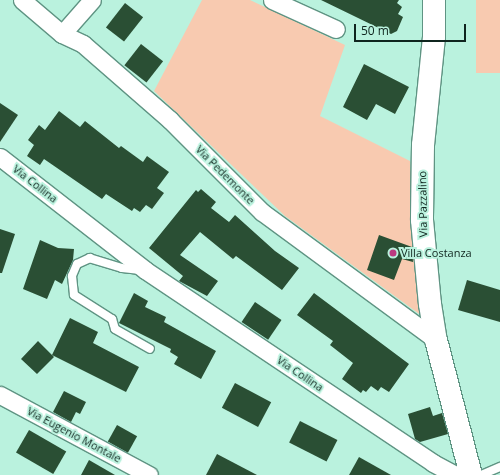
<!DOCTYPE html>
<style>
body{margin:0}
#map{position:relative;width:500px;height:475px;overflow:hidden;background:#baf2de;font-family:"Open Sans",sans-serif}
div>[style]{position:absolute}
.green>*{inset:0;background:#f8cab0;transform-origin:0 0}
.building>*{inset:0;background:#2a4f34;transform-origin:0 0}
.roads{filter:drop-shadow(1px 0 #5f9483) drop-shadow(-1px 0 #5f9483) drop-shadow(0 1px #5f9483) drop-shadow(0 -1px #5f9483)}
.lane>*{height:8px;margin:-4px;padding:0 4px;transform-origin:4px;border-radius:4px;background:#fff}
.street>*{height:17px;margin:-8.5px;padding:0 8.5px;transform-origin:8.5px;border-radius:8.5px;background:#fff}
.secondary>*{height:22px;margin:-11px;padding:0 11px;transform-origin:11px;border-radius:11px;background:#fff}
.dots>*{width:11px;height:11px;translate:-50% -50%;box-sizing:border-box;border:2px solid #baf2de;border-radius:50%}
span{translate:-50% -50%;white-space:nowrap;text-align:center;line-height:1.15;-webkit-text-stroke:4px #baf2de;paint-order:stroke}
.street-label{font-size:11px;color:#0f251e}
.poi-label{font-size:11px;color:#0f251e}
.left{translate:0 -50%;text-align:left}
.scale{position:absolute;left:354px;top:24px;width:112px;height:18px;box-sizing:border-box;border:2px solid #0f251e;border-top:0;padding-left:5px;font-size:12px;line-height:14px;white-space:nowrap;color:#0f251e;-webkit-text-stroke:3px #baf2de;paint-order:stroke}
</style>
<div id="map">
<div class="green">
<div style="clip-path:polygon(202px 0,250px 0,345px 45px,320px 116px,410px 161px,422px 316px,285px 216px,154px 91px)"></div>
<div style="left:476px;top:0;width:24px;height:73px"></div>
</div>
<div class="building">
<div style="clip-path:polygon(321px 0,399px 0,397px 3px,402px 7px,398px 14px,403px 17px,397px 31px,391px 34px)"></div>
<div style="left:125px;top:3px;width:23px;height:31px;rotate:38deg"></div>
<div style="left:141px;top:44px;width:28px;height:27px;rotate:38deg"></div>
<div style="clip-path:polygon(364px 64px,409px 87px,395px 114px,376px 104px,367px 120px,343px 107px)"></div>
<div style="clip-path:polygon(0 103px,18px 115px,0 142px)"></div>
<div style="clip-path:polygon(59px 111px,80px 127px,85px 121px,119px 148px,121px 146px,143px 162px,147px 156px,169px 172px,157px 188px,164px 193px,152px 209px,146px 205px,140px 212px,134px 208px,132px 211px,106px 194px,102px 199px,44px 159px,40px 165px,27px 156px,34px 145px,28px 140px,39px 125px,45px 130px)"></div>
<div style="clip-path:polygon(201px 189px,216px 202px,211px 208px,229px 222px,235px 215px,275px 251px,299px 268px,282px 290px,236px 256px,233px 259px,200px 232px,180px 255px,218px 281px,207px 296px,179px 281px,183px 276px,149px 248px,196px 190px,198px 192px)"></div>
<div style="clip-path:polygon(0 229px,15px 234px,2px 273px,0 273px)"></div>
<div style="clip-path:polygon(379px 235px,412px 247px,413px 262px,402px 259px,394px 280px,367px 270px)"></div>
<div style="clip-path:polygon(40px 240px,58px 248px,74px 249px,73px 260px,62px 284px,55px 280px,47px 299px,23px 289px)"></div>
<div style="clip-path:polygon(467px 280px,500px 290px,500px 322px,458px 310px)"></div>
<div style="clip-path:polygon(134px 293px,148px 301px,145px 307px,166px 317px,164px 322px,216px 351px,201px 379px,174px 364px,178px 357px,170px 352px,171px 349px,119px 323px)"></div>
<div style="clip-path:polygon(314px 293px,409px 364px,389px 392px,381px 387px,378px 391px,371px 386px,366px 392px,363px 390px,361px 393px,342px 379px,353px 363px,330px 345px,333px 341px,297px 315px)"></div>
<div style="left:255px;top:302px;width:32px;height:24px;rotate:34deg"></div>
<div style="clip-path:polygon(70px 318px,98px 332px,93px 343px,139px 367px,126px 392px,52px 355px,54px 357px,37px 374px,21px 359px,38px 341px,52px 355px)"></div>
<div style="left:235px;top:383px;width:41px;height:28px;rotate:28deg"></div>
<div style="clip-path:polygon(64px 391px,86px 402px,80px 414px,76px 412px,71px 422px,53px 412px)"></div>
<div style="clip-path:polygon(430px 407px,433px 416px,442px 413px,448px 434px,420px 442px,415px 439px,408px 414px)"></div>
<div style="left:300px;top:421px;width:42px;height:24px;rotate:27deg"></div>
<div style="left:117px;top:425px;width:23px;height:19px;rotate:29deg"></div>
<div style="left:29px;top:430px;width:43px;height:26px;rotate:30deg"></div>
<div style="clip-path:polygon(217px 454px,257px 475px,206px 475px)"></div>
<div style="clip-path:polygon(359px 457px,391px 475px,349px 475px)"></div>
<div style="clip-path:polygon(89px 460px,115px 475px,81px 475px)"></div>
</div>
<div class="roads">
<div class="lane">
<div style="left:140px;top:270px;width:18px;rotate:-174deg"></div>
<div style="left:122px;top:268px;width:34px;rotate:-163deg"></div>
<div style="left:90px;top:258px;width:14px;rotate:155deg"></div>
<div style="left:77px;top:264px;width:13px;rotate:113deg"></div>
<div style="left:72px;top:276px;width:19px;rotate:84deg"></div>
<div style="left:74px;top:295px;width:45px;rotate:32.3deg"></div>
<div style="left:112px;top:319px;width:10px;rotate:73deg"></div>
<div style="left:115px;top:329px;width:40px;rotate:29.7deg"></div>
<div style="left:481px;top:475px;width:21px;rotate:-23deg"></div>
</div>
<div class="street">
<div style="left:22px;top:0;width:52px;rotate:40.4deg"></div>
<div style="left:62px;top:34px;width:23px;rotate:25deg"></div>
<div style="left:83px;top:44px;width:116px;rotate:41.1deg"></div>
<div style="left:170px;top:120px;width:130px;rotate:45deg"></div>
<div style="left:262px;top:212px;width:216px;rotate:36.3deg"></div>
<div style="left:272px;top:0;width:70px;rotate:24.4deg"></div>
<div style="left:62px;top:34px;width:45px;rotate:-48.6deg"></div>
<div style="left:0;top:157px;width:184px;rotate:37.9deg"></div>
<div style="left:145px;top:270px;width:347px;rotate:33.8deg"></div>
<div style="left:433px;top:463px;width:26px;rotate:28deg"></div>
<div style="left:0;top:395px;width:169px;rotate:28.2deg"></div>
</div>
<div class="secondary">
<div style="left:434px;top:0;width:37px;rotate:90deg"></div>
<div style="left:434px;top:37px;width:109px;rotate:95.8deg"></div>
<div style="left:423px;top:145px;width:75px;rotate:90.8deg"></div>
<div style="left:422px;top:220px;width:84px;rotate:84.6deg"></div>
<div style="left:430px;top:304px;width:36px;rotate:81deg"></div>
<div style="left:436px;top:340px;width:139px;rotate:75.5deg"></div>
</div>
</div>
<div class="dots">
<div style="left:393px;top:253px;background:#bc3980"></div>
</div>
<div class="street-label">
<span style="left:225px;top:175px;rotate:45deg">Via Pedemonte</span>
<span style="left:35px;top:184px;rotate:38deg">Via Collina</span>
<span style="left:423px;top:204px;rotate:-91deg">Via Pazzalino</span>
<span style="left:300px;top:374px;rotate:34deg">Via Collina</span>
<span style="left:74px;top:435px;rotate:28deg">Via Eugenio Montale</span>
</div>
<div class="poi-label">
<span class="left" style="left:401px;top:253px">Villa Costanza</span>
</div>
<div class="scale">50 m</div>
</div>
